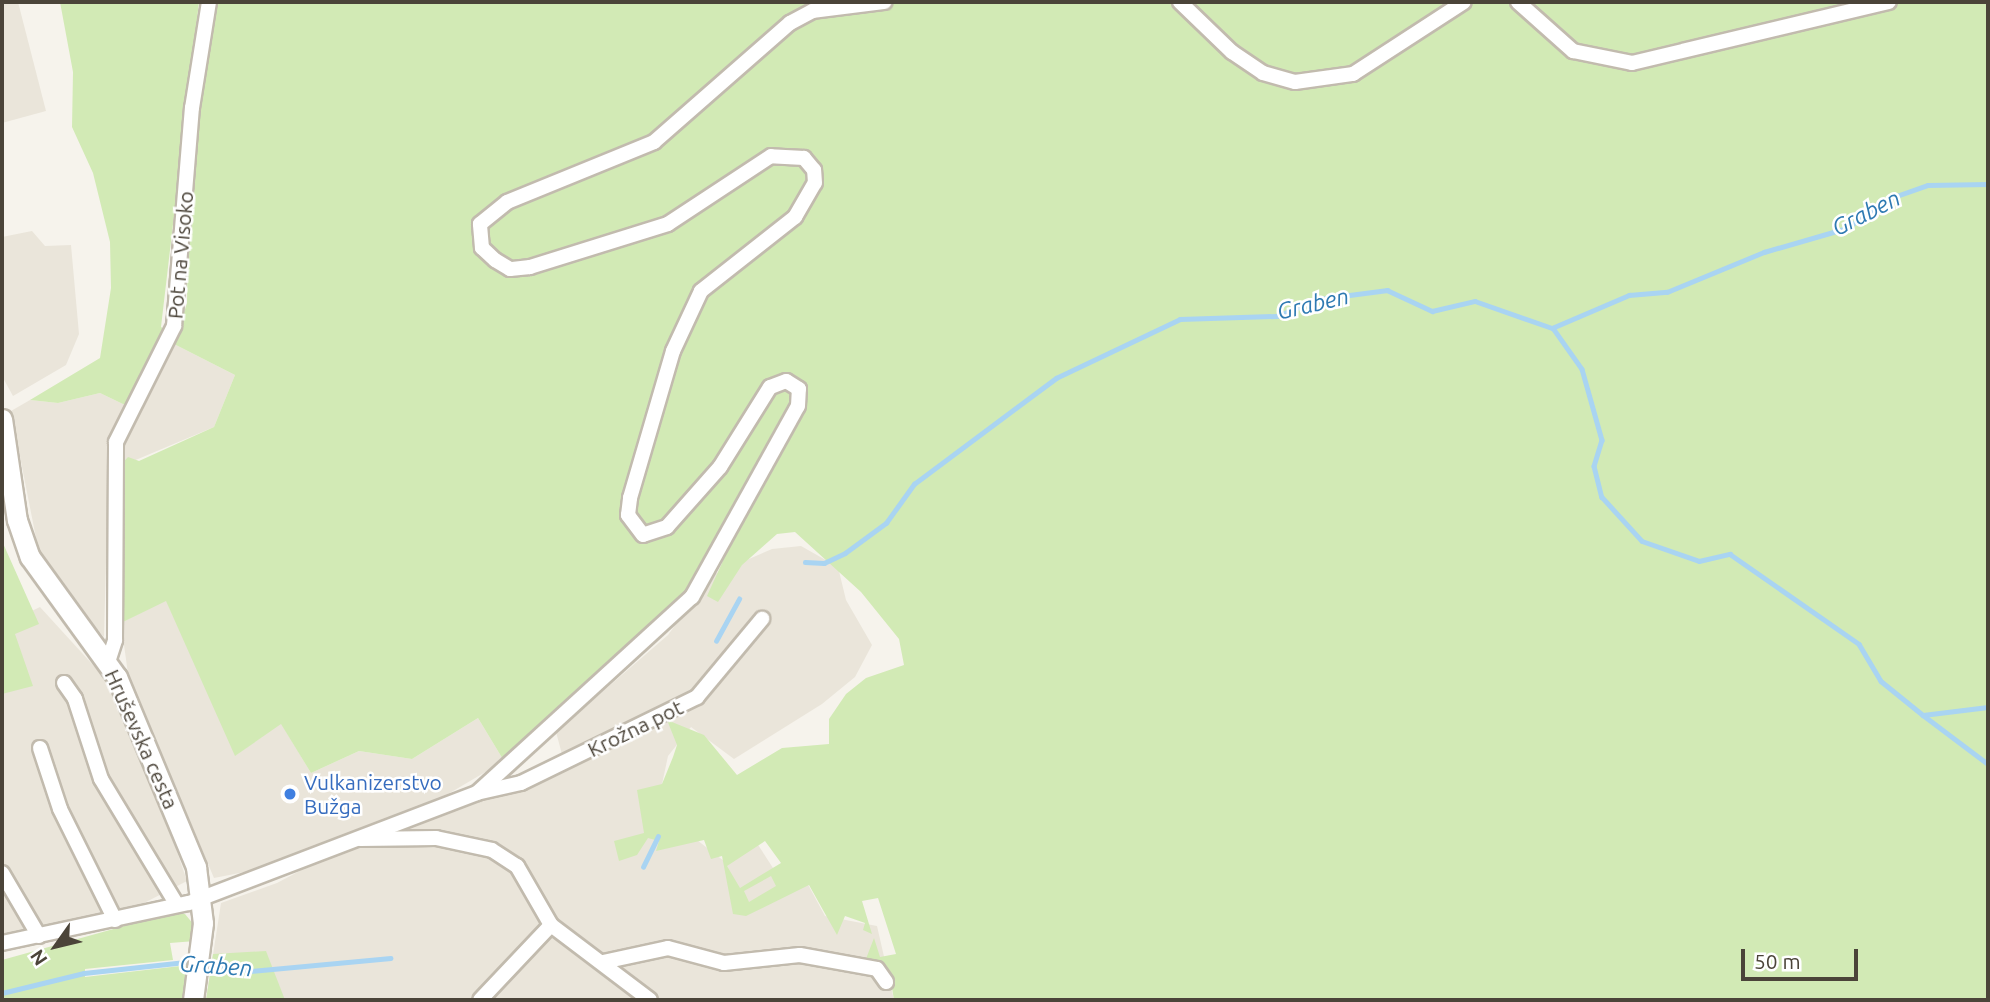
<!DOCTYPE html>
<meta charset="utf-8">
<style>
body{margin:0}
#map{position:relative;width:1990px;height:1002px;overflow:hidden;background:#f6f3ec;font-family:Ubuntu,sans-serif}
div>[style]{position:absolute}
.residential>*{inset:0;background:#eae5da}
.green>*{inset:0;background:#d2eab5}
.stream>*{height:4.5px;margin:-2.25px;padding:0 2.25px;transform-origin:2.25px;border-radius:2.25px;background:#a9d4f2}
.roads{filter:drop-shadow(2px 0 #c2bbae) drop-shadow(-2px 0 #c2bbae) drop-shadow(0 2px #c2bbae) drop-shadow(0 -2px #c2bbae)}
.minor>*{height:14px;margin:-7px;padding:0 7px;transform-origin:7px;border-radius:7px;background:#fff}
.tertiary>*{height:19px;margin:-9.5px;padding:0 9.5px;transform-origin:9.5px;border-radius:9.5px;background:#fff}
.dots>*{width:19px;height:19px;translate:-50% -50%;box-sizing:border-box;border:4px solid #fff;border-radius:50%}
span{translate:-50% -50%;white-space:nowrap;text-align:center;line-height:1.15;-webkit-text-stroke:5px #fff;paint-order:stroke}
.street-label{font-size:21px;color:#4b4439}
.shop-label{font-size:21px;color:#366cbe}
.left{translate:0 -50%;text-align:left}
.water-label{font-size:23px;color:#2e7ab2;font-style:italic}
.frame{position:absolute;inset:0;border:4px solid #4b4439;pointer-events:none}
.north{position:absolute;left:21px;top:911px;width:70px;height:70px;-webkit-text-stroke:5px #fff;paint-order:stroke;rotate:236deg;font-size:19px;font-weight:700;line-height:28px;text-align:center;color:#4b4439}
.north::after{content:'';display:block;margin:auto;width:24px;height:32px;background:#4b4439;clip-path:polygon(50% 0,100% 100%,50% 72%,0 100%)}
.scale{position:absolute;left:1741px;top:949px;width:117px;height:32px;box-sizing:border-box;border:4px solid #4b4439;border-top:0;padding-left:9px;font-size:21px;line-height:24px;white-space:nowrap;color:#4b4439;-webkit-text-stroke:5px #fff;paint-order:stroke}
</style>
<div id="map">
<div class="residential">
<div style="clip-path:polygon(2px 2px,18px 2px,46px 111px,2px 123px)"></div>
<div style="clip-path:polygon(32px 231px,45px 246px,71px 245px,79px 334px,66px 365px,13px 396px,2px 376px,2px 237px)"></div>
<div style="clip-path:polygon(174px 344px,235px 375px,214px 427px,119px 467px,121px 439px)"></div>
<div style="clip-path:polygon(100px 393px,125px 405px,109px 450px,104px 637px,64px 591px,38px 548px,11px 411px,30px 400px,58px 403px)"></div>
<div style="clip-path:polygon(801px 546px,838px 567px,846px 600px,872px 645px,855px 677px,822px 704px,734px 759px,691px 727px,668px 756px,661px 789px,666px 816px,724px 861px,753px 837px,786px 888px,805px 879px,825px 916px,877px 926px,894px 1000px,206px 1000px,221px 903px,277px 883px,341px 849px,557px 775px,563px 758px,556px 732px,668px 635px,712px 575px,772px 549px)"></div>
<div style="clip-path:polygon(166px 600px,236px 755px,281px 723px,311px 773px,359px 751px,412px 759px,478px 718px,504px 761px,426px 807px,270px 867px,214px 878px,128px 674px,121px 623px)"></div>
<div style="clip-path:polygon(40px 607px,103px 676px,155px 787px,187px 881px,144px 903px,2px 935px,2px 672px,11px 621px)"></div>
</div>
<div class="green">
<div style="clip-path:polygon(60px 2px,199px 2px,161px 327px,168px 332px,125px 405px,100px 393px,58px 403px,30px 400px,100px 358px,111px 288px,110px 242px,93px 173px,72px 127px,73px 72px)"></div>
<div style="clip-path:polygon(evenodd,213px 2px,1988px 2px,1988px 1000px,894px 1000px,891px 982px,864px 964px,874px 938px,880px 957px,896px 954px,878px 898px,862px 901px,872px 934px,863px 930px,865px 923px,845px 916px,837px 935px,809px 885px,746px 916px,733px 914px,722px 856px,711px 859px,704px 840px,656px 851px,659px 841px,648px 838px,637px 855px,619px 861px,614px 841px,644px 833px,637px 790px,662px 784px,673px 757px,677px 745px,667px 720px,704px 735px,737px 775px,782px 748px,829px 744px,829px 719px,846px 694px,866px 678px,904px 665px,899px 639px,861px 592px,795px 532px,777px 534px,742px 565px,718px 602px,707px 596px,741px 521px,702px 583px,504px 761px,478px 718px,412px 759px,359px 751px,311px 773px,281px 724px,235px 756px,166px 601px,121px 623px,119px 467px,128px 457px,139px 461px,214px 427px,235px 375px,174px 344px,187px 303px,188px 223px,213px 2px,765px 841px,781px 863px,740px 888px,727px 866px,765px 841px,213px 2px,771px 876px,776px 886px,749px 902px,744px 891px,771px 876px)"></div>
<div style="clip-path:polygon(2px 541px,39px 624px,15px 634px,33px 686px,2px 694px)"></div>
<div style="clip-path:polygon(171px 913px,185px 914px,194px 925px,195px 941px,170px 943px,173px 960px,85px 969px,85px 977px,189px 965px,183px 1000px,2px 1000px,2px 960px)"></div>
<div style="clip-path:polygon(266px 951px,285px 1000px,206px 1000px,213px 954px)"></div>
</div>
<div class="stream">
<div style="left:1553px;top:328px;width:50px;rotate:54.7deg"></div>
<div style="left:1582px;top:369px;width:74px;rotate:74.3deg"></div>
<div style="left:1602px;top:440px;width:27px;rotate:107deg"></div>
<div style="left:1594px;top:466px;width:32px;rotate:76deg"></div>
<div style="left:1602px;top:497px;width:59px;rotate:47.7deg"></div>
<div style="left:1642px;top:541px;width:60px;rotate:19.3deg"></div>
<div style="left:1699px;top:561px;width:32px;rotate:-13deg"></div>
<div style="left:1730px;top:554px;width:157px;rotate:34.9deg"></div>
<div style="left:1859px;top:644px;width:43px;rotate:59.3deg"></div>
<div style="left:1881px;top:681px;width:54px;rotate:39deg"></div>
<div style="left:1923px;top:715px;width:65px;rotate:-7deg"></div>
<div style="left:805px;top:562px;width:19px;rotate:3deg"></div>
<div style="left:824px;top:563px;width:23px;rotate:-25deg"></div>
<div style="left:845px;top:553px;width:51px;rotate:-36.2deg"></div>
<div style="left:886px;top:523px;width:48px;rotate:-54.3deg"></div>
<div style="left:914px;top:484px;width:177px;rotate:-36.7deg"></div>
<div style="left:1056px;top:378px;width:137px;rotate:-25.4deg"></div>
<div style="left:1180px;top:319px;width:97px;rotate:-1.8deg"></div>
<div style="left:1277px;top:316px;width:45px;rotate:-22deg"></div>
<div style="left:1319px;top:299px;width:69px;rotate:-7.5deg"></div>
<div style="left:1387px;top:290px;width:50px;rotate:25deg"></div>
<div style="left:1432px;top:311px;width:44px;rotate:-13.1deg"></div>
<div style="left:1475px;top:301px;width:82px;rotate:19.3deg"></div>
<div style="left:1552px;top:328px;width:84px;rotate:-23.2deg"></div>
<div style="left:1629px;top:295px;width:38px;rotate:-5deg"></div>
<div style="left:1667px;top:292px;width:105px;rotate:-22.4deg"></div>
<div style="left:1764px;top:252px;width:86px;rotate:-16.1deg"></div>
<div style="left:1847px;top:228px;width:50px;rotate:-35.3deg"></div>
<div style="left:1888px;top:199px;width:42px;rotate:-19.3deg"></div>
<div style="left:1928px;top:185px;width:60px;rotate:-1deg"></div>
<div style="left:716px;top:641px;width:48px;rotate:-61.3deg"></div>
<div style="left:1923px;top:715px;width:81px;rotate:37deg"></div>
<div style="left:643px;top:867px;width:34px;rotate:-64deg"></div>
<div style="left:203px;top:962px;width:48px;rotate:10.8deg"></div>
<div style="left:250px;top:971px;width:141px;rotate:-5.3deg"></div>
<div style="left:2px;top:993px;width:84px;rotate:-13.7deg"></div>
<div style="left:84px;top:973px;width:111px;rotate:-6.2deg"></div>
</div>
<div class="roads">
<div class="minor">
<div style="left:1180px;top:2px;width:72px;rotate:43.9deg"></div>
<div style="left:1232px;top:52px;width:37px;rotate:34deg"></div>
<div style="left:1263px;top:73px;width:33px;rotate:16deg"></div>
<div style="left:1295px;top:82px;width:59px;rotate:-7.9deg"></div>
<div style="left:1353px;top:74px;width:132px;rotate:-33deg"></div>
<div style="left:1518px;top:2px;width:74px;rotate:41.7deg"></div>
<div style="left:1573px;top:51px;width:60px;rotate:11.5deg"></div>
<div style="left:1632px;top:63px;width:264px;rotate:-13.4deg"></div>
<div style="left:108px;top:662px;width:23px;rotate:-72deg"></div>
<div style="left:115px;top:640px;width:198px;rotate:-89.7deg"></div>
<div style="left:116px;top:442px;width:130px;rotate:-63.4deg"></div>
<div style="left:174px;top:326px;width:219px;rotate:-85.3deg"></div>
<div style="left:192px;top:108px;width:107px;rotate:-80.9deg"></div>
<div style="left:64px;top:683px;width:19px;rotate:55deg"></div>
<div style="left:75px;top:699px;width:84px;rotate:72deg"></div>
<div style="left:101px;top:779px;width:147px;rotate:58.9deg"></div>
<div style="left:40px;top:748px;width:64px;rotate:71.8deg"></div>
<div style="left:60px;top:809px;width:124px;rotate:63.6deg"></div>
<div style="left:481px;top:792px;width:41px;rotate:-12.7deg"></div>
<div style="left:521px;top:783px;width:196px;rotate:-26deg"></div>
<div style="left:697px;top:697px;width:102px;rotate:-50.2deg"></div>
<div style="left:360px;top:839px;width:76px;rotate:-0.8deg"></div>
<div style="left:436px;top:838px;width:57px;rotate:12.1deg"></div>
<div style="left:492px;top:850px;width:30px;rotate:33deg"></div>
<div style="left:517px;top:866px;width:68px;rotate:60deg"></div>
<div style="left:551px;top:925px;width:103px;rotate:133.4deg"></div>
<div style="left:2px;top:873px;width:73px;rotate:59.6deg"></div>
<div style="left:551px;top:925px;width:124px;rotate:37.1deg"></div>
<div style="left:2px;top:943px;width:191px;rotate:-12.1deg"></div>
<div style="left:189px;top:903px;width:308px;rotate:-20.9deg"></div>
<div style="left:477px;top:793px;width:291px;rotate:-42.4deg"></div>
<div style="left:692px;top:597px;width:218px;rotate:-61deg"></div>
<div style="left:798px;top:406px;width:17px;rotate:-87deg"></div>
<div style="left:799px;top:389px;width:15px;rotate:-148deg"></div>
<div style="left:786px;top:381px;width:17px;rotate:159deg"></div>
<div style="left:770px;top:387px;width:94px;rotate:122deg"></div>
<div style="left:720px;top:467px;width:80px;rotate:131.5deg"></div>
<div style="left:667px;top:527px;width:25px;rotate:162deg"></div>
<div style="left:643px;top:535px;width:25px;rotate:-127deg"></div>
<div style="left:628px;top:515px;width:17px;rotate:-83deg"></div>
<div style="left:630px;top:498px;width:153px;rotate:-73.7deg"></div>
<div style="left:673px;top:351px;width:66px;rotate:-65deg"></div>
<div style="left:701px;top:291px;width:120px;rotate:-38.2deg"></div>
<div style="left:795px;top:217px;width:39px;rotate:-60deg"></div>
<div style="left:815px;top:183px;width:13px;rotate:-94deg"></div>
<div style="left:814px;top:170px;width:16px;rotate:-130deg"></div>
<div style="left:804px;top:158px;width:33px;rotate:-177deg"></div>
<div style="left:771px;top:156px;width:123px;rotate:146.6deg"></div>
<div style="left:668px;top:224px;width:145px;rotate:162.7deg"></div>
<div style="left:530px;top:267px;width:20px;rotate:174deg"></div>
<div style="left:510px;top:269px;width:17px;rotate:-149deg"></div>
<div style="left:495px;top:260px;width:18px;rotate:-137deg"></div>
<div style="left:482px;top:248px;width:24px;rotate:-95deg"></div>
<div style="left:480px;top:224px;width:35px;rotate:-39deg"></div>
<div style="left:507px;top:202px;width:159px;rotate:-22.2deg"></div>
<div style="left:654px;top:142px;width:181px;rotate:-41.2deg"></div>
<div style="left:790px;top:23px;width:26px;rotate:-28deg"></div>
<div style="left:813px;top:11px;width:72px;rotate:-7.2deg"></div>
<div style="left:603px;top:962px;width:66px;rotate:-12.2deg"></div>
<div style="left:668px;top:948px;width:58px;rotate:15deg"></div>
<div style="left:724px;top:963px;width:76px;rotate:-6deg"></div>
<div style="left:800px;top:955px;width:78px;rotate:10.3deg"></div>
<div style="left:877px;top:969px;width:16px;rotate:55deg"></div>
</div>
<div class="tertiary">
<div style="left:2px;top:419px;width:102px;rotate:81.6deg"></div>
<div style="left:17px;top:520px;width:39px;rotate:71deg"></div>
<div style="left:30px;top:557px;width:148px;rotate:54.1deg"></div>
<div style="left:117px;top:677px;width:206px;rotate:67.4deg"></div>
<div style="left:196px;top:867px;width:56px;rotate:82.9deg"></div>
<div style="left:203px;top:923px;width:78px;rotate:97.4deg"></div>
</div>
</div>
<div class="dots">
<div style="left:290px;top:794px;background:#3f7fe0"></div>
</div>
<div class="street-label">
<span style="left:180px;top:255px;rotate:-85deg">Pot na Visoko</span>
<span style="left:635px;top:728px;rotate:-26deg">Krožna pot</span>
<span style="left:142px;top:739px;rotate:66deg">Hruševska cesta</span>
</div>
<div class="shop-label">
<span class="left" style="left:304px;top:794px">Vulkanizerstvo<br>Bužga</span>
</div>
<div class="water-label">
<span style="left:1866px;top:213px;rotate:-27deg">Graben</span>
<span style="left:1313px;top:304px;rotate:-13deg">Graben</span>
<span style="left:216px;top:966px;rotate:4deg">Graben</span>
</div>
<div class="frame"></div>
<div class="north">N</div>
<div class="scale">50 m</div>
</div>
